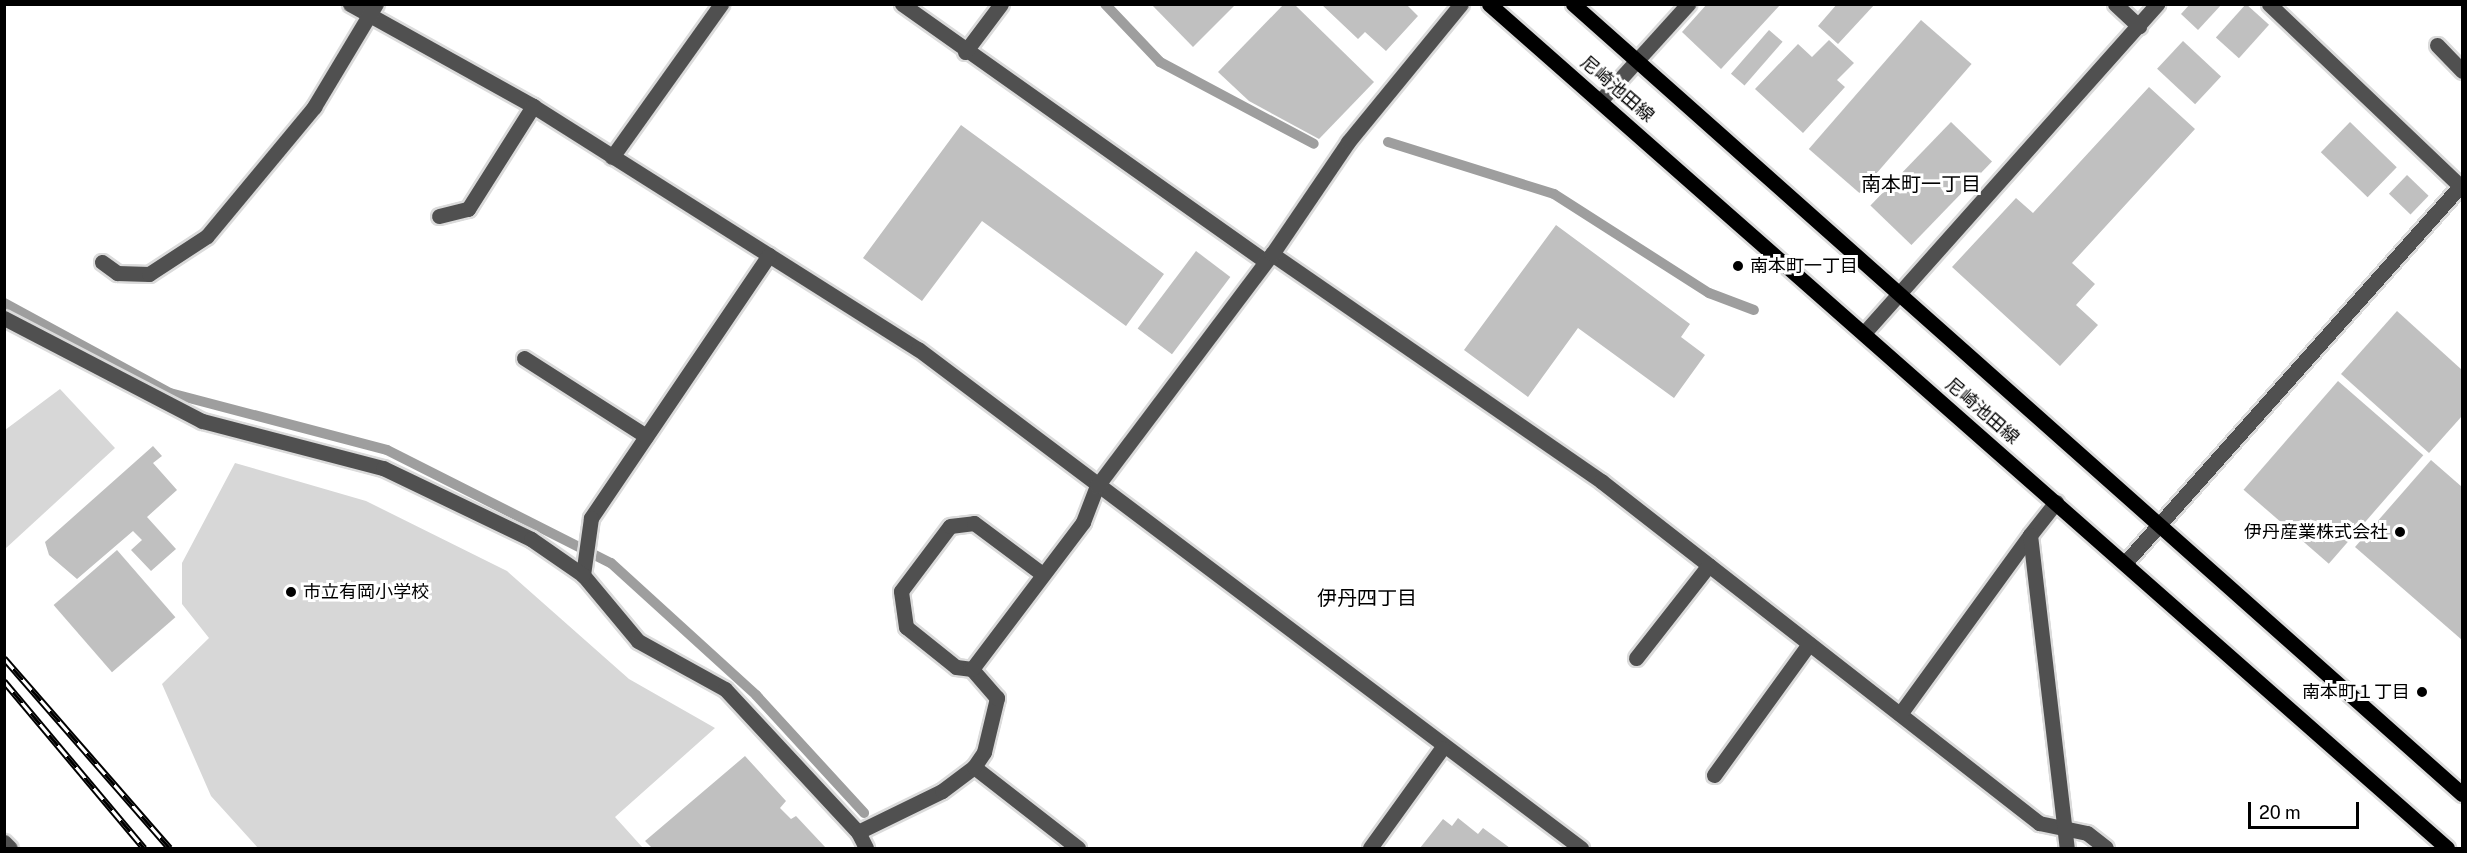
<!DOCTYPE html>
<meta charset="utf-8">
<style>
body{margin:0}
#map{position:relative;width:2467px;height:853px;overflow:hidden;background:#fff;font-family:"Public Sans","Noto Sans JP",sans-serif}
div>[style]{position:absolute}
.green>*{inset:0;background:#d7d7d7}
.stream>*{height:10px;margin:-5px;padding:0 5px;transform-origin:5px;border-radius:5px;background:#9e9e9e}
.building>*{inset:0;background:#c0c0c0;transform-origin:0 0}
.roads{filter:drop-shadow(2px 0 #dbdbdb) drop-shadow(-2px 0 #dbdbdb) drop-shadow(0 2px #dbdbdb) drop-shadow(0 -2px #dbdbdb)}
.minor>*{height:15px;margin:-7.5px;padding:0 7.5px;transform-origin:7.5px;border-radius:7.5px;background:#505050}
.major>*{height:15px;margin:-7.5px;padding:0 7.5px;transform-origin:7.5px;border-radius:7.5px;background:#000}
.rail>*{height:7px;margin-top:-3.5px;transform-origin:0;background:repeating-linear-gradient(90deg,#fff 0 14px,#000 0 28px);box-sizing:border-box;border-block:2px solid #000}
.dots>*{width:16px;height:16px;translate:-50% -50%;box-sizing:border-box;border:3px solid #fff;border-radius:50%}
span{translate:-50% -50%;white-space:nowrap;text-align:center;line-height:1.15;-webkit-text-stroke:6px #fff;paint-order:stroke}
.street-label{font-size:18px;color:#000}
.poi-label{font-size:18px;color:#000}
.left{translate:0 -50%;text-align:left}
.right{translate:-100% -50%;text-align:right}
.neighbourhood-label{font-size:20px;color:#000}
.frame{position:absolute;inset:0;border:6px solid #000;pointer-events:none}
.scale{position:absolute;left:2248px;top:802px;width:111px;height:27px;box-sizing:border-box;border:3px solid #000;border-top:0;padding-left:8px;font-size:18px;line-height:21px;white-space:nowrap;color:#000;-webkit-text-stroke:4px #fff;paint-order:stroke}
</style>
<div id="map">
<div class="green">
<div style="clip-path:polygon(60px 389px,115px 448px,5px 549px,5px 430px)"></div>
<div style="clip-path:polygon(235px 463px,366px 501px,507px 571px,629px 679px,715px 728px,615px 817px,643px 848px,258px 848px,211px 796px,162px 684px,209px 638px,182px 604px,182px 563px)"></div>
</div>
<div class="stream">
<div style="left:1105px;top:4px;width:80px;rotate:46.5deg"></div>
<div style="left:1160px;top:62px;width:174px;rotate:28deg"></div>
<div style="left:1388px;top:142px;width:174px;rotate:17.4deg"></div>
<div style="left:1554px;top:194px;width:184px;rotate:32.6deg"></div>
<div style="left:1709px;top:293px;width:48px;rotate:20.7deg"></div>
<div style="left:4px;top:303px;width:189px;rotate:28.5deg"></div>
<div style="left:170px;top:393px;width:224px;rotate:14.7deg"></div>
<div style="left:387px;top:450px;width:251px;rotate:26.8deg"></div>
<div style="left:611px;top:563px;width:196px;rotate:42.3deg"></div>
<div style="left:756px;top:695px;width:160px;rotate:47.5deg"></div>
</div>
<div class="building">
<div style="clip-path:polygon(1151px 4px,1236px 4px,1193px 47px)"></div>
<div style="clip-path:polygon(1284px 4px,1294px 4px,1374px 82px,1319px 139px,1249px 101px,1218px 72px)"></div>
<div style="clip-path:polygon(1321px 4px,1406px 4px,1418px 16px,1386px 51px,1365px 32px,1358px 39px)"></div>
<div style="clip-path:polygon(1707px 4px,1781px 4px,1721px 69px,1682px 32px)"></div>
<div style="clip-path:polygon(1837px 4px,1875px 4px,1838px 44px,1818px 26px)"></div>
<div style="clip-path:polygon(2190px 4px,2222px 4px,2198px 30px,2181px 14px)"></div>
<div style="left:2246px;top:4px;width:31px;height:45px;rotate:42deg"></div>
<div style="left:1921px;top:20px;width:67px;height:171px;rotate:41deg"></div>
<div style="left:1769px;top:30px;width:18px;height:58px;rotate:41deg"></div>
<div style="clip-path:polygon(1829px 40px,1854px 63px,1837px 80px,1845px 87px,1803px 133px,1755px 89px,1798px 44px,1812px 57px)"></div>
<div style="left:2183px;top:41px;width:52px;height:38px;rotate:43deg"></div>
<div style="clip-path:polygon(2149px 87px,2195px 129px,2072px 263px,2095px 284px,2076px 305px,2098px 325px,2060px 366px,1952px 267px,2016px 198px,2033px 213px)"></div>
<div style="left:1951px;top:122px;width:57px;height:116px;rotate:44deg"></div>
<div style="left:2350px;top:122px;width:65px;height:42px;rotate:44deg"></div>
<div style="clip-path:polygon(961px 125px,1164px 274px,1126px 326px,982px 221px,922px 301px,863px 258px)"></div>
<div style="left:2407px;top:175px;width:30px;height:26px;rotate:44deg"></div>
<div style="clip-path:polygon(1556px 225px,1690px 324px,1681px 337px,1705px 355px,1674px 398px,1578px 328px,1528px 397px,1464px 350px)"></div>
<div style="left:1196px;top:251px;width:43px;height:97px;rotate:37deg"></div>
<div style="clip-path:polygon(2397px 311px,2462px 370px,2462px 416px,2429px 453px,2341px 374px)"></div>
<div style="left:2338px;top:381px;width:113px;height:144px;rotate:41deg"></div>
<div style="clip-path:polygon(153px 446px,162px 456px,153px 463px,177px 490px,147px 517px,176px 549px,151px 571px,131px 550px,142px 540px,133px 531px,77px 579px,49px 555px,45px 542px)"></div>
<div style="clip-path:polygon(2431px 460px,2462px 487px,2462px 640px,2355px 547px)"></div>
<div style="left:117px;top:550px;width:89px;height:84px;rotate:49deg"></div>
<div style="clip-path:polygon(745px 756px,786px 801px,780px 808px,791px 819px,796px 816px,826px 848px,652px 848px,645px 841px)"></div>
<div style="clip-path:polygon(1458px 818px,1478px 834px,1483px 828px,1510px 848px,1420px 848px,1443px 819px,1452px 826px)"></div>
</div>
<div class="roads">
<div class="minor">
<div style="left:350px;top:4px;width:210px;rotate:29.1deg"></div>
<div style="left:533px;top:106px;width:455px;rotate:32.3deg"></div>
<div style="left:918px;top:349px;width:830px;rotate:36.97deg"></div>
<div style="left:902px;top:4px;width:445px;rotate:35.3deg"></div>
<div style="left:2115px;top:4px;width:33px;rotate:43deg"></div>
<div style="left:2269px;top:4px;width:267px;rotate:43.6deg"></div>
<div style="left:2437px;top:45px;width:36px;rotate:46deg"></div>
<div style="left:965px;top:52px;width:60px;rotate:-53.1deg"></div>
<div style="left:1601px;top:100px;width:130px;rotate:-47.8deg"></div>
<div style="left:612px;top:157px;width:188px;rotate:-54.5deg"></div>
<div style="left:439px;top:216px;width:30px;rotate:-14deg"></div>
<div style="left:468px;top:209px;width:122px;rotate:-57.7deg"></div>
<div style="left:1272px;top:254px;width:400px;rotate:34.6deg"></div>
<div style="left:1601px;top:481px;width:556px;rotate:37.98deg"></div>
<div style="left:2039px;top:823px;width:49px;rotate:11.8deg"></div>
<div style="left:2087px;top:833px;width:24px;rotate:38deg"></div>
<div style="left:769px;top:255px;width:318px;rotate:124.1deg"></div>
<div style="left:591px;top:518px;width:58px;rotate:98deg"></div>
<div style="left:583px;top:575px;width:86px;rotate:50.2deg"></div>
<div style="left:638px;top:641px;width:99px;rotate:28.9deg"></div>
<div style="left:725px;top:689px;width:195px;rotate:47.1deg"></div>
<div style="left:858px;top:832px;width:18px;rotate:63deg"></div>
<div style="left:102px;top:262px;width:19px;rotate:36deg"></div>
<div style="left:117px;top:273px;width:32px;rotate:2deg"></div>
<div style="left:149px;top:274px;width:69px;rotate:-33.2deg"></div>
<div style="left:207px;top:236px;width:168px;rotate:-50.3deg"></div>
<div style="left:314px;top:107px;width:120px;rotate:-59deg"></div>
<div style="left:4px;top:318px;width:223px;rotate:27.5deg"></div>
<div style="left:202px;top:421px;width:187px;rotate:14.6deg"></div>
<div style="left:383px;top:468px;width:164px;rotate:25.6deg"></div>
<div style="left:531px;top:539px;width:63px;rotate:34.7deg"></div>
<div style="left:1864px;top:333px;width:441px;rotate:-48.3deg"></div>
<div style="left:524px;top:358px;width:145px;rotate:32.6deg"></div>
<div style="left:2030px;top:535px;width:42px;rotate:-51.8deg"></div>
<div style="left:2125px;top:563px;width:507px;rotate:-48.36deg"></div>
<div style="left:1636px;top:658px;width:118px;rotate:-51.9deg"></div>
<div style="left:972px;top:669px;width:16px;rotate:-173deg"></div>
<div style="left:956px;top:667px;width:64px;rotate:-141.3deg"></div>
<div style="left:906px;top:627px;width:36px;rotate:-98deg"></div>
<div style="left:901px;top:591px;width:81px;rotate:-53deg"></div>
<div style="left:950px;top:526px;width:24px;rotate:-7deg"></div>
<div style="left:974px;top:523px;width:84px;rotate:36.7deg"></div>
<div style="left:1900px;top:714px;width:221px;rotate:-54deg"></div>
<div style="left:2030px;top:535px;width:315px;rotate:83.3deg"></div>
<div style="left:1714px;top:775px;width:162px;rotate:-54.1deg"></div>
<div style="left:858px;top:832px;width:93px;rotate:-26deg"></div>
<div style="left:942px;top:791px;width:40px;rotate:-37deg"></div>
<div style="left:4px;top:842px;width:8px;rotate:45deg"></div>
<div style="left:1078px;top:848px;width:132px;rotate:-142.1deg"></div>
<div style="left:974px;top:767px;width:18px;rotate:-56deg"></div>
<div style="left:984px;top:752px;width:56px;rotate:-76.5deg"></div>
<div style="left:997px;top:698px;width:38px;rotate:-131deg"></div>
<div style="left:972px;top:669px;width:184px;rotate:-52.9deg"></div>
<div style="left:1083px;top:522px;width:39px;rotate:-69deg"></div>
<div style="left:1097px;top:486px;width:291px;rotate:-53deg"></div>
<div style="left:1272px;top:254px;width:135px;rotate:-55.8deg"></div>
<div style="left:1348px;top:142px;width:178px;rotate:-50.7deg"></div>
<div style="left:1370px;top:848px;width:123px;rotate:-54.2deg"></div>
</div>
<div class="major">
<div style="left:1489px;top:4px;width:1277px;rotate:41.38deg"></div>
<div style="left:1573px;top:4px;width:1189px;rotate:41.63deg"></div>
</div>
</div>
<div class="rail">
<div style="left:4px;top:658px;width:252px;rotate:48.9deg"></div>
<div style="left:4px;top:681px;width:218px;rotate:50deg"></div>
</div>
<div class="dots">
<div style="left:1738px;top:266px;background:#000"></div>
<div style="left:2400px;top:532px;background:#000"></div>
<div style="left:291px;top:592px;background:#000"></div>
<div style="left:2422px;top:692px;background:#000"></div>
</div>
<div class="street-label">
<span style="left:1617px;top:89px;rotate:41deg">尼崎池田線</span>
<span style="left:1982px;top:411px;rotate:41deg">尼崎池田線</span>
</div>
<div class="poi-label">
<span class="left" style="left:1750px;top:266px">南本町一丁目</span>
<span class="right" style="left:2388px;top:532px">伊丹産業株式会社</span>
<span class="left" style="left:303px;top:592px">市立有岡小学校</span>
<span class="right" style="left:2410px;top:692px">南本町１丁目</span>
</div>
<div class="neighbourhood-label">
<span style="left:1921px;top:184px">南本町一丁目</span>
<span style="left:1367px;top:598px">伊丹四丁目</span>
</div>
<div class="frame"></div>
<div class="scale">20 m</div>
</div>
